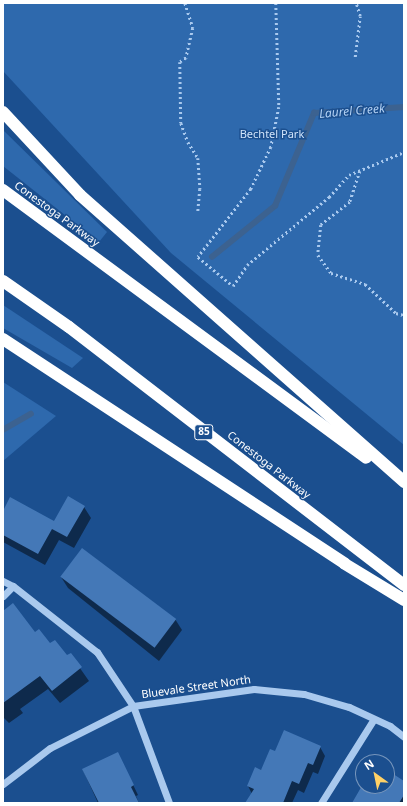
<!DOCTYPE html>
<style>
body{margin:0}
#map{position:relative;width:407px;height:806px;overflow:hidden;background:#1b4f8f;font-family:"Noto Sans",sans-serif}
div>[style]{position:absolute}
.green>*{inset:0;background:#2e69ad}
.shadow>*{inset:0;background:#0007}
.stream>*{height:5.5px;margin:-2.75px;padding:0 2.75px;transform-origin:2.75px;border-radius:2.75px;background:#3c6290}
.building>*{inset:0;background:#4478b7;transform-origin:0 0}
.path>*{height:2.5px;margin-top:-1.25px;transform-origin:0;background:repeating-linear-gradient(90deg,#a9c9ee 0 2px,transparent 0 5px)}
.minor>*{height:7px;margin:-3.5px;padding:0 3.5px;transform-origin:3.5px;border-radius:3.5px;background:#a9c9ee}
.highway>*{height:12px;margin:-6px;padding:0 6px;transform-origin:6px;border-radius:6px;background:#fff}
span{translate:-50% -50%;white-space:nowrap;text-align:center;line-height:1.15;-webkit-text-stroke:3px #1b4f8f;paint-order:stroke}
.shield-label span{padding:1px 3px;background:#1b4f8f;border:1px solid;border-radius:3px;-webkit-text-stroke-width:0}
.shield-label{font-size:10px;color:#fff;font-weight:700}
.park-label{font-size:11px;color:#cfe3fa}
.street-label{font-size:11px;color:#fff}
.water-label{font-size:12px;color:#b5d3f5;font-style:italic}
.frame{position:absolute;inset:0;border:4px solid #fff;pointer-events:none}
.north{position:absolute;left:355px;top:754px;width:40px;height:40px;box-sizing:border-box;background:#1b4f8f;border:1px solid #7695bc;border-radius:50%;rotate:327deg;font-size:11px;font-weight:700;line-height:16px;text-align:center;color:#fff}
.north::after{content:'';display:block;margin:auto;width:14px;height:18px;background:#ffd166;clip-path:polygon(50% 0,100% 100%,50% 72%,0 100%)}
</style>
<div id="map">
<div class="green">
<div style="clip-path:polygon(3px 3px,404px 3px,404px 445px,171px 253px,3px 71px)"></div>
<div style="clip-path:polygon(3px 130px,107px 232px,99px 242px,3px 166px)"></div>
<div style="clip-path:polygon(3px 305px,83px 358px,72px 368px,3px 328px)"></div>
<div style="clip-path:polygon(3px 382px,56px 416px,3px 461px)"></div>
</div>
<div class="shadow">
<div style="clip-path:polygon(84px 507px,91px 518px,74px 548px,59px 540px,45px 565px,3px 542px,3px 513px,54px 523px)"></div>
<div style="clip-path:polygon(61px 577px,175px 619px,182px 630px,159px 661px,68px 588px)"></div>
<div style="clip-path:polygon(3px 612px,67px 657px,70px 654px,89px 681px,60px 703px,48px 689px,20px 709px,23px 713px,9px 723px,3px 717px)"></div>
<div style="clip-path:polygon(320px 747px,325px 756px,318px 774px,313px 772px,304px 793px,298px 790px,292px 803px,247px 803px,252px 794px,248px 786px,275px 753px)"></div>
<div style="clip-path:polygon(122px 762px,138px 795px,136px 796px,139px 803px,98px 803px,83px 770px)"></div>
<div style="clip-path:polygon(387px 771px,404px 782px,404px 803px,353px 803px,387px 786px)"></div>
</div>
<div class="stream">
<div style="left:212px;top:257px;width:81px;rotate:-39deg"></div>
<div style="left:275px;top:206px;width:101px;rotate:-67.2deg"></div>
<div style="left:314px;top:113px;width:90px;rotate:-3.8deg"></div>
<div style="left:3px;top:430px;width:32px;rotate:-30deg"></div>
</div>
<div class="building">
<div style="clip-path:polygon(68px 496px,85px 506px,67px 537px,52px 529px,38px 554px,3px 535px,3px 511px,10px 497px,54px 521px)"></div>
<div style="left:82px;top:548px;width:118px;height:36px;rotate:37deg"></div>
<div style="clip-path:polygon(13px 603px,35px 632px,39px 629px,50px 643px,55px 640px,67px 655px,71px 653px,82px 667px,52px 691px,40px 676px,3px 703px,3px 611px)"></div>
<div style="clip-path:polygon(284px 730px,321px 746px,313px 765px,308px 763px,299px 784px,292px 781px,283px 803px,245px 803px,254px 789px,247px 786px,255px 767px,261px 770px,270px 749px,275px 751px)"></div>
<div style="clip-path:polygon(118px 752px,134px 785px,131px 787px,139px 803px,99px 803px,82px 769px)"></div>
<div style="clip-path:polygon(387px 770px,404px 781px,404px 795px,399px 803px,352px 803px,363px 784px,387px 786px)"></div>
</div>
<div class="path">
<div style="left:185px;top:3px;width:26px;rotate:72deg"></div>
<div style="left:193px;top:28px;width:31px;rotate:103deg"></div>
<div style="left:186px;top:58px;width:7px;rotate:146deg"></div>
<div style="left:180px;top:62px;width:61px;rotate:89.1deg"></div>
<div style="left:181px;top:123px;width:20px;rotate:70deg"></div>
<div style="left:188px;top:142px;width:19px;rotate:58deg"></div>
<div style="left:198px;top:158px;width:31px;rotate:86deg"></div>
<div style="left:200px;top:189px;width:22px;rotate:95deg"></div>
<div style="left:276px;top:3px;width:104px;rotate:88.3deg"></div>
<div style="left:279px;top:107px;width:41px;rotate:101.3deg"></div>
<div style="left:271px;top:147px;width:47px;rotate:115.5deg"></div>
<div style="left:251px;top:189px;width:86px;rotate:127.9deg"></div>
<div style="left:198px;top:257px;width:45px;rotate:39.6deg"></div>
<div style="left:233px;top:286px;width:25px;rotate:-56deg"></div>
<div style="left:247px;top:265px;width:107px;rotate:-39.7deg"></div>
<div style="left:329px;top:197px;width:30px;rotate:-48deg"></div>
<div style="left:349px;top:175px;width:60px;rotate:-22.7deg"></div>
<div style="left:355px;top:57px;width:41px;rotate:-83deg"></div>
<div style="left:360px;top:16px;width:14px;rotate:-107deg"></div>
<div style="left:360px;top:171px;width:33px;rotate:108deg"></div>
<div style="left:350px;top:202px;width:37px;rotate:142deg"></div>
<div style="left:321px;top:225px;width:30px;rotate:96deg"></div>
<div style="left:318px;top:255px;width:22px;rotate:54deg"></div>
<div style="left:331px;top:273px;width:36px;rotate:18deg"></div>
<div style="left:365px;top:284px;width:42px;rotate:43.1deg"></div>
<div style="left:396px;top:313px;width:8px;rotate:14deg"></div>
</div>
<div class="minor">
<div style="left:3px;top:581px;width:11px;rotate:27deg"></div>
<div style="left:13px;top:586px;width:107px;rotate:38.2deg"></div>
<div style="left:97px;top:652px;width:65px;rotate:56.3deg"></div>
<div style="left:133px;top:706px;width:103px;rotate:69.6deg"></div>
<div style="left:3px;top:596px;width:14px;rotate:-45deg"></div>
<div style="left:3px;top:784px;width:59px;rotate:-37.5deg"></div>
<div style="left:50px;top:748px;width:93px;rotate:-26.8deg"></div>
<div style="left:133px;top:706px;width:122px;rotate:-8deg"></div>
<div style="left:254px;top:689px;width:50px;rotate:5.7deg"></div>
<div style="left:304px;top:694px;width:47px;rotate:16.1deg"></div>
<div style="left:349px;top:707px;width:45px;rotate:24.9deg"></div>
<div style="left:390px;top:726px;width:18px;rotate:38deg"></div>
<div style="left:321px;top:803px;width:99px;rotate:-57.8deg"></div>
</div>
<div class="highway">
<div style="left:3px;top:112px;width:113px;rotate:47.1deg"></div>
<div style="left:80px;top:195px;width:433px;rotate:41.5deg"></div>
<div style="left:3px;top:190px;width:451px;rotate:36.4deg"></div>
<div style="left:3px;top:281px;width:80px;rotate:34.9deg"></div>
<div style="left:69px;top:327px;width:423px;rotate:37.6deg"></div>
<div style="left:3px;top:339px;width:409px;rotate:33.3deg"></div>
<div style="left:345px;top:564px;width:69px;rotate:31.4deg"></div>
</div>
<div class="shield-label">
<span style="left:204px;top:432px">85</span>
</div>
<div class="park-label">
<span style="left:272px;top:134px">Bechtel Park</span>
</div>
<div class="street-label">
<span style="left:57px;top:214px;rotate:36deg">Conestoga Parkway</span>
<span style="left:269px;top:465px;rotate:38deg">Conestoga Parkway</span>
<span style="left:196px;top:687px;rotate:-8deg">Bluevale Street North</span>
</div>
<div class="water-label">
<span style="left:352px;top:111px;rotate:-5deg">Laurel Creek</span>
</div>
<div class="frame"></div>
<div class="north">N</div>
</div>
